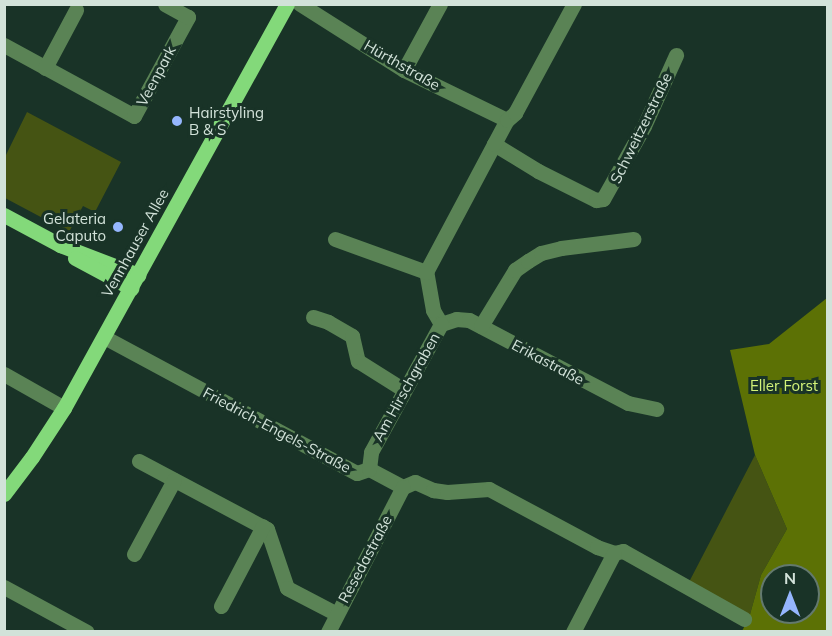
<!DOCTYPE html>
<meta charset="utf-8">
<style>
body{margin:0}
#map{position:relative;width:832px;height:636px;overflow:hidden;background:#193327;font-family:Mulish,sans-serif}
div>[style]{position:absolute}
.green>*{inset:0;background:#455413}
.forest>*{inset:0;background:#5c7105}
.minor>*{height:15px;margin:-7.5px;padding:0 7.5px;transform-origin:7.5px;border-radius:7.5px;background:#5a8355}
.major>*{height:15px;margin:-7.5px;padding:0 7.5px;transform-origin:7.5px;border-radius:7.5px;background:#83d97a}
.dots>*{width:16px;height:16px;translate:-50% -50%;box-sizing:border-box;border:3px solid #193327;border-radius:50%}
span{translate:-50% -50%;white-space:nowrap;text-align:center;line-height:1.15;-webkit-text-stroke:6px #193327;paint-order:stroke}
.street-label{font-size:15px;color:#d2e2d9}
.poi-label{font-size:15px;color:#d2e2d9}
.left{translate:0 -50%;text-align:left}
.right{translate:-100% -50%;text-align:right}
.park-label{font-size:15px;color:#d3f379}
.frame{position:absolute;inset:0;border:6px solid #d2e2d9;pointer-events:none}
.north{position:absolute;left:760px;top:564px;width:60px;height:60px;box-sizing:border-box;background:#193327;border:2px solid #63796e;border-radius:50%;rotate:0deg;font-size:16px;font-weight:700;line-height:24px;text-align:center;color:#d2e2d9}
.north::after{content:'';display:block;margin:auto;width:21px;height:27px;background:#95b6fd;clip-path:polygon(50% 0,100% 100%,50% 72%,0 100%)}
</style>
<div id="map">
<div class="green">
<div style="clip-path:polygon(27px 112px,121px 162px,95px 212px,83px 206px,69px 232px,5px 198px,5px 157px)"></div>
<div style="clip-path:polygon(755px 455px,787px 529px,761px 575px,749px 618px,688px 584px)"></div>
</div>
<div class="forest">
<div style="clip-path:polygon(evenodd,827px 298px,827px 631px,742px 631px,749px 618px,761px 575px,787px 529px,755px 455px,730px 350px,769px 344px,827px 298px,772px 576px,808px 576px,808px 612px,772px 612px,772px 576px)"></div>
</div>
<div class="minor">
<div style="left:300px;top:4px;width:123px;rotate:32.4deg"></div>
<div style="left:404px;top:70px;width:114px;rotate:25.9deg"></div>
<div style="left:4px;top:45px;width:148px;rotate:28.6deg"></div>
<div style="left:134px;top:116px;width:113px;rotate:-61.4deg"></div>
<div style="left:188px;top:17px;width:26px;rotate:-151deg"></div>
<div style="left:45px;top:68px;width:66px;rotate:-61.9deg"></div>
<div style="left:404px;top:70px;width:75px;rotate:-61.4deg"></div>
<div style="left:494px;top:144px;width:52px;rotate:31.5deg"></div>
<div style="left:538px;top:171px;width:65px;rotate:26.6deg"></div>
<div style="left:596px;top:200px;width:7px;rotate:-8deg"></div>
<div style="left:603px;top:199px;width:84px;rotate:-60.7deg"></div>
<div style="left:644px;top:126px;width:78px;rotate:-65.7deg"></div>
<div style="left:335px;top:239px;width:97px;rotate:19.9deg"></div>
<div style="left:313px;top:317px;width:16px;rotate:18deg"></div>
<div style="left:328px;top:322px;width:28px;rotate:30deg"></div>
<div style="left:352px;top:336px;width:26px;rotate:77deg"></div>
<div style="left:358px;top:361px;width:54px;rotate:32.2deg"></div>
<div style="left:441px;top:324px;width:16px;rotate:-120deg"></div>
<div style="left:433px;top:310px;width:39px;rotate:-100deg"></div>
<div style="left:426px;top:272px;width:145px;rotate:-62deg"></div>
<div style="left:494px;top:144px;width:27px;rotate:-62deg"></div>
<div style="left:507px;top:120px;width:11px;rotate:-41deg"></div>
<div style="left:515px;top:113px;width:124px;rotate:-61.6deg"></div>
<div style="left:441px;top:324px;width:16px;rotate:-18deg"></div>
<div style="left:456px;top:319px;width:13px;rotate:4deg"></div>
<div style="left:469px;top:320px;width:179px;rotate:27.6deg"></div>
<div style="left:628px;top:403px;width:29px;rotate:12deg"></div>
<div style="left:481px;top:326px;width:66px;rotate:-58.7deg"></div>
<div style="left:515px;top:270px;width:16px;rotate:-35deg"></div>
<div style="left:528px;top:261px;width:15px;rotate:-32deg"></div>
<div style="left:541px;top:253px;width:21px;rotate:-14deg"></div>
<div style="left:561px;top:248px;width:73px;rotate:-7.1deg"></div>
<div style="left:104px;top:337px;width:287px;rotate:28.3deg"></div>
<div style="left:357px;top:473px;width:13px;rotate:-18deg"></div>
<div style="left:369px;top:469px;width:38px;rotate:28deg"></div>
<div style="left:403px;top:487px;width:13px;rotate:-23deg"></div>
<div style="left:415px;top:482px;width:20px;rotate:24deg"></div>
<div style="left:433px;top:490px;width:14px;rotate:8deg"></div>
<div style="left:447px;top:492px;width:42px;rotate:-4.1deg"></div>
<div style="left:489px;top:489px;width:123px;rotate:28.2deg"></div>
<div style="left:597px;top:547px;width:18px;rotate:19deg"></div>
<div style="left:614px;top:553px;width:9px;rotate:-13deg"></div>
<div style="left:623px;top:551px;width:139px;rotate:29.3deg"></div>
<div style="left:4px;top:374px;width:69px;rotate:29.5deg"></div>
<div style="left:139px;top:461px;width:145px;rotate:28deg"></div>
<div style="left:267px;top:529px;width:62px;rotate:71.3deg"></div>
<div style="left:287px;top:588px;width:56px;rotate:27.5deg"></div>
<div style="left:369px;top:469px;width:17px;rotate:-83deg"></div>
<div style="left:371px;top:452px;width:146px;rotate:-61.3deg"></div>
<div style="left:134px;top:554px;width:84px;rotate:-61.6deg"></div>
<div style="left:4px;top:587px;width:94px;rotate:28.5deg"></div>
<div style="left:221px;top:606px;width:90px;rotate:-62.3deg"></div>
<div style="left:328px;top:632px;width:163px;rotate:-62.7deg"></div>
<div style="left:573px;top:632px;width:89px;rotate:-62.6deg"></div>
</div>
<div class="major">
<div style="left:4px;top:215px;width:64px;rotate:28.2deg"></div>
<div style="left:60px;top:245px;width:84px;rotate:21deg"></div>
<div style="left:75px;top:258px;width:64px;rotate:28.2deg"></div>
<div style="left:4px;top:494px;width:46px;rotate:-52.9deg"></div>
<div style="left:32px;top:457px;width:59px;rotate:-56.9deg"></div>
<div style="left:64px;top:408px;width:461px;rotate:-61.1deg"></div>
</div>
<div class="dots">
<div style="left:177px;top:121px;background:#95b6fd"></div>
<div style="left:118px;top:227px;background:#95b6fd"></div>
</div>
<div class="street-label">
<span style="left:402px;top:65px;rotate:30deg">Hürthstraße</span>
<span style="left:156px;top:76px;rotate:-62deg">Veenpark</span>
<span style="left:641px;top:128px;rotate:-64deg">Schweitzerstraße</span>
<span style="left:135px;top:243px;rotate:-61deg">Vennhauser Allee</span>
<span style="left:548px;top:362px;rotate:28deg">Erikastraße</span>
<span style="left:406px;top:387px;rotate:-61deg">Am Hirschgraben</span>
<span style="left:277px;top:430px;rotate:28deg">Friedrich-Engels-Straße</span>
<span style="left:365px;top:559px;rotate:-62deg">Resedastraße</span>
</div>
<div class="poi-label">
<span class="left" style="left:189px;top:121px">Hairstyling<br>B &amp; S</span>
<span class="right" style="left:106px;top:227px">Gelateria<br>Caputo</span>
</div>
<div class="park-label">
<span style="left:784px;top:386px">Eller Forst</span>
</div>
<div class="frame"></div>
<div class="north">N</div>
</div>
